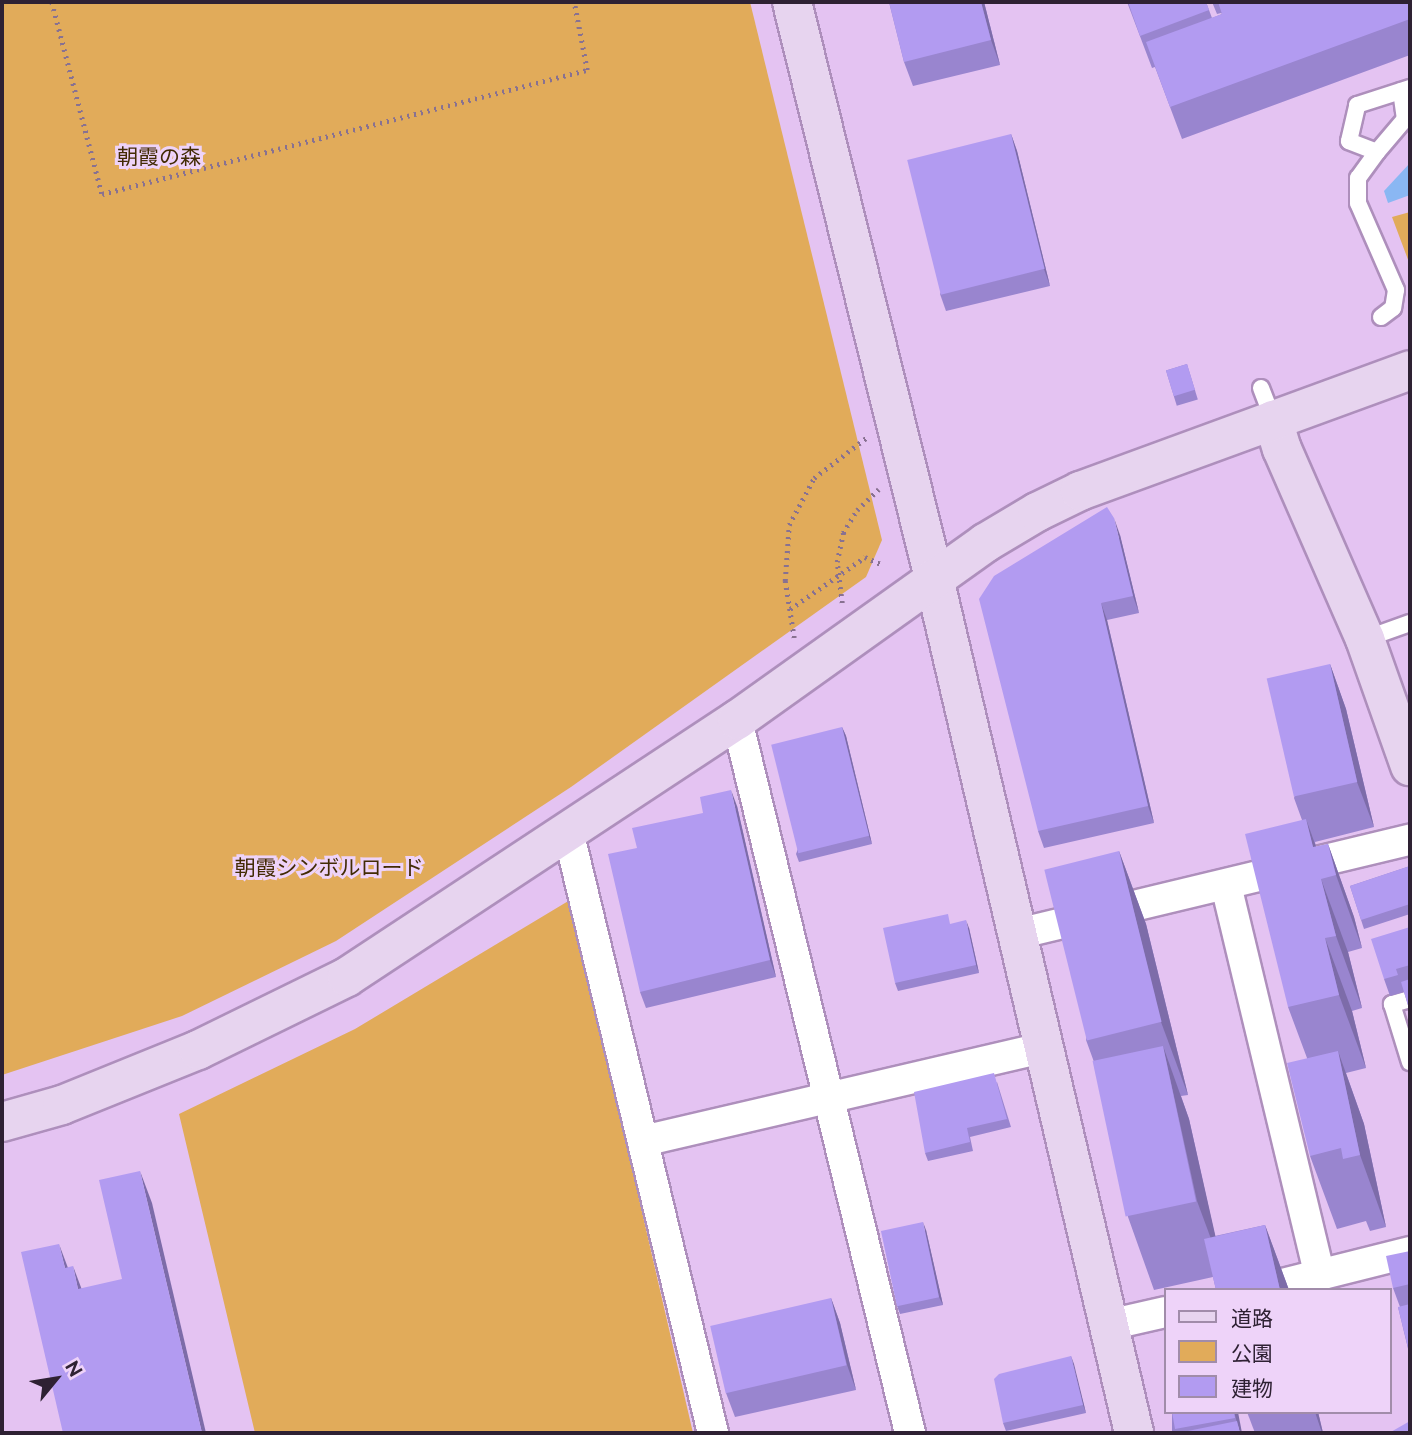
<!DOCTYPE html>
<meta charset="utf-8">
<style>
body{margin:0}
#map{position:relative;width:1412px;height:1435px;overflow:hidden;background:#e4c3f2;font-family:Raleway,"Noto Sans JP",sans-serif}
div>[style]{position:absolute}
.green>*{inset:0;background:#e1ab5a}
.water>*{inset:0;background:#8ab7f3}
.path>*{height:4.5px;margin-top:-2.25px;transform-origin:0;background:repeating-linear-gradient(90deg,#887191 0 2px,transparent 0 7px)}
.roads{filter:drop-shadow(2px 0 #ae8fbc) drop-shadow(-2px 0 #ae8fbc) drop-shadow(0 2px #ae8fbc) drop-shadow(0 -2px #ae8fbc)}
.lane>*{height:16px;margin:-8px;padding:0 8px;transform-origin:8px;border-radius:8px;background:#fff}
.street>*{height:30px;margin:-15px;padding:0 15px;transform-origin:15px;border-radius:15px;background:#fff}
.secondary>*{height:38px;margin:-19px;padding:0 19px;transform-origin:19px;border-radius:19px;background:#e7d4ef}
.wall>*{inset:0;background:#9985cf;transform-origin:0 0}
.shaded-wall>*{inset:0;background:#7d6ca9}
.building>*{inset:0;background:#b29bf1;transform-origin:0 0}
span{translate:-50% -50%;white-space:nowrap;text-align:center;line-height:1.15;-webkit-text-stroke:6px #eed3f9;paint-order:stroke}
.park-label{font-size:21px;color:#422b04}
.frame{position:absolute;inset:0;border:4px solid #2e2133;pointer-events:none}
.legend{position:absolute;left:1164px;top:1288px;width:228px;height:126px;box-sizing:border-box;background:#eed3f9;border:2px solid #a18caa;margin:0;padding:9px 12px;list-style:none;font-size:21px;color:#2e2133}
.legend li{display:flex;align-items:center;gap:14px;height:35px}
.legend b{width:35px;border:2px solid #a18caa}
.north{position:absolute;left:21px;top:1344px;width:70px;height:70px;-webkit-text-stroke:5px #eed3f9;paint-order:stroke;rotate:60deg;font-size:19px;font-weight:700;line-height:28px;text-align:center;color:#2e2133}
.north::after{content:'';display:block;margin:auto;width:24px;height:32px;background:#2e2133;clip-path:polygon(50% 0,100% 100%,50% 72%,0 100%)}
</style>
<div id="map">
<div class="green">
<div style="clip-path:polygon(2px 2px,750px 2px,882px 540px,866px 577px,571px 787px,336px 941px,182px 1016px,2px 1075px)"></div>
<div style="clip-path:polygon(1410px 212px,1410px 265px,1392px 217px)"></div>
<div style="clip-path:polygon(570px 900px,693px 1433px,255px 1433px,179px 1114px,355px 1029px)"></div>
</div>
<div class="water">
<div style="clip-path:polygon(1410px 163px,1410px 195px,1388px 203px,1384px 191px)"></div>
</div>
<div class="path">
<div style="left:52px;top:2px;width:198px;rotate:75.4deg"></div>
<div style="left:102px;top:194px;width:501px;rotate:-14.34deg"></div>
<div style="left:587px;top:70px;width:69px;rotate:-100.8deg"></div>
<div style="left:842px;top:603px;width:41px;rotate:-97deg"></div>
<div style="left:837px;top:562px;width:30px;rotate:-78deg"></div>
<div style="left:843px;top:533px;width:27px;rotate:-59deg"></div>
<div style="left:857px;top:510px;width:30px;rotate:-44deg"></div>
<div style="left:790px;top:609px;width:91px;rotate:-34.7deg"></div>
<div style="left:865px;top:557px;width:17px;rotate:24deg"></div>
<div style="left:794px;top:638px;width:58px;rotate:-99deg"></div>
<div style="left:785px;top:581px;width:56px;rotate:-85.9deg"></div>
<div style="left:789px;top:525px;width:53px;rotate:-62deg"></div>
<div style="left:814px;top:478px;width:66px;rotate:-37.6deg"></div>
</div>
<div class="roads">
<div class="lane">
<div style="left:1401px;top:91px;width:28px;rotate:82deg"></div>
<div style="left:1405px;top:119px;width:43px;rotate:130.3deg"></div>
<div style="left:1377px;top:152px;width:30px;rotate:-159deg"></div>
<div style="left:1349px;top:141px;width:37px;rotate:-77deg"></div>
<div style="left:1357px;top:105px;width:56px;rotate:-17.8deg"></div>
<div style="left:1377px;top:152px;width:32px;rotate:126deg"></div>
<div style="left:1358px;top:178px;width:25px;rotate:90deg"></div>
<div style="left:1358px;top:203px;width:95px;rotate:66.4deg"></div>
<div style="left:1396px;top:290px;width:18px;rotate:99deg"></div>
<div style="left:1393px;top:308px;width:15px;rotate:143deg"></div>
<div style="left:1261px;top:388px;width:34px;rotate:69deg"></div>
<div style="left:1365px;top:639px;width:48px;rotate:-19.6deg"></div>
<div style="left:1410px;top:999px;width:19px;rotate:164deg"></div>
<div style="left:1392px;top:1004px;width:61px;rotate:72.8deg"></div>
</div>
<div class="street">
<div style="left:737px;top:720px;width:734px;rotate:76.36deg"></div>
<div style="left:568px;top:831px;width:619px;rotate:76.46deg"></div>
<div style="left:1226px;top:885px;width:402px;rotate:76.5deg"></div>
<div style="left:1017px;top:934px;width:404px;rotate:-13.5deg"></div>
<div style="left:643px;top:1141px;width:412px;rotate:-13.1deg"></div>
<div style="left:1259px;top:1290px;width:156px;rotate:-14.1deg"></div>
<div style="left:1108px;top:1325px;width:58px;rotate:-12.8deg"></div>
</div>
<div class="secondary">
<div style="left:792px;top:2px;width:593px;rotate:76.15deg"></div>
<div style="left:934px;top:578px;width:878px;rotate:76.83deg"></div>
<div style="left:1273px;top:420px;width:30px;rotate:73deg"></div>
<div style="left:1282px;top:449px;width:207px;rotate:66.4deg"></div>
<div style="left:1365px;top:639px;width:135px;rotate:70.5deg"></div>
<div style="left:2px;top:1122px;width:62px;rotate:-15.8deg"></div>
<div style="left:62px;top:1105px;width:147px;rotate:-22deg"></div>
<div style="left:198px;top:1050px;width:166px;rotate:-26.1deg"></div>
<div style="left:347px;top:977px;width:467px;rotate:-33.4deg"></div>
<div style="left:737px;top:720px;width:305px;rotate:-35.5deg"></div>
<div style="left:985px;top:543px;width:61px;rotate:-30.8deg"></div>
<div style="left:1037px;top:512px;width:48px;rotate:-26deg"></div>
<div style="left:1080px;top:491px;width:351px;rotate:-20.1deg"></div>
</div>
</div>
<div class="wall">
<div style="clip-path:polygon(889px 2px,984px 2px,1000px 65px,913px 86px,904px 62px)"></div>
<div style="clip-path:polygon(1127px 2px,1206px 2px,1212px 18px,1222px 14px,1221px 13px,1217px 14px,1212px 2px,1410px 2px,1410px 55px,1182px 139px,1155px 67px,1152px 68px)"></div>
<div style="clip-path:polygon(1011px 134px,1017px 151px,1050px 286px,946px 311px,940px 294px)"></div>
<div style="left:1187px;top:364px;width:37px;height:22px;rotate:73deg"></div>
<div style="clip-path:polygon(1120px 535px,1139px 613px,1107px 620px,1154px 823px,1044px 848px,1038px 831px)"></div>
<div style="clip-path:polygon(1330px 664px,1346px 709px,1374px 827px,1315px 842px,1316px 847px,1328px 844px,1354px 917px,1362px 948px,1348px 952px,1362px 1008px,1352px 1011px,1366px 1068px,1346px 1073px,1364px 1124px,1386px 1227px,1370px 1231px,1366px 1221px,1337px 1229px,1310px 1156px,1307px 1058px,1288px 1007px,1302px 820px,1294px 798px)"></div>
<div style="clip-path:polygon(842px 727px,846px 736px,872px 844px,799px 862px,796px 854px)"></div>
<div style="clip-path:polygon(737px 806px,776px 977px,646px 1008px,640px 992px)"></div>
<div style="clip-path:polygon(1119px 851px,1146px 924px,1188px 1095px,1181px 1096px,1189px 1119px,1215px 1236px,1265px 1225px,1289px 1290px,1216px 1290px,1213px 1277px,1154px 1290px,1128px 1217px,1094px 1062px,1086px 1040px)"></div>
<div style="clip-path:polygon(1410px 866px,1410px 914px,1364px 929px,1350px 886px)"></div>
<div style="clip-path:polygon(951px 924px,969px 928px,979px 973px,898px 991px,895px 983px)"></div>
<div style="clip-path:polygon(1410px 927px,1410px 1012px,1404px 992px,1390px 996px,1384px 979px)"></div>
<div style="clip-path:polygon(997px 1082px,1011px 1127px,970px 1137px,973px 1151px,928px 1161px,925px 1153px)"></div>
<div style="clip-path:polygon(926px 1230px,943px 1305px,900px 1314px,897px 1306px)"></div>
<div style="clip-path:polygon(1410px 1251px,1410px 1357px,1398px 1307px,1400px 1307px,1393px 1288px)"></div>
<div style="clip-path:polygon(831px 1298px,840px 1323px,856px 1390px,735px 1417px,726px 1393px)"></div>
<div style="clip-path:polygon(1071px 1356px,1086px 1413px,1006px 1431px,1003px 1423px)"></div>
<div style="left:1172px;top:1412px;width:66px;height:21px"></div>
<div style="clip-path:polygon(1247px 1412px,1318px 1412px,1323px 1433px,1255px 1433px)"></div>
</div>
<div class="shaded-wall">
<div style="clip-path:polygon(981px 2px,984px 2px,1000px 65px,991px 40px)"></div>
<div style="clip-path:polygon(1011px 134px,1017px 151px,1050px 286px,1044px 269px)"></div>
<div style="clip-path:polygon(1114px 518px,1120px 535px,1139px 613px,1133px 596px)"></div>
<div style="clip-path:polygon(1101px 603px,1107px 620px,1154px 823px,1148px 806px)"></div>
<div style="clip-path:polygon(1330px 664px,1346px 709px,1374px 827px,1357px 782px)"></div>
<div style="clip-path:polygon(842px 727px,846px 736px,872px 844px,869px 836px)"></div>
<div style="clip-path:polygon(731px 790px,737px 806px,776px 977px,770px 960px)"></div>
<div style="clip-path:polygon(1306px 819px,1327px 877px,1313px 847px)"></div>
<div style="clip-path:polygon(1328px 844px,1354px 917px,1362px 948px,1336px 875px)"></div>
<div style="clip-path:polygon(1119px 851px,1146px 924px,1188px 1095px,1161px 1022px)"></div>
<div style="clip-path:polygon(1321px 879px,1348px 952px,1362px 1008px,1336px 936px)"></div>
<div style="clip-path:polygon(966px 920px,969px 928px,979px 973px,976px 965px)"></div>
<div style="clip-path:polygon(1325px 938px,1352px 1011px,1366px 1068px,1339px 995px)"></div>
<div style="clip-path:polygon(1163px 1046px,1189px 1119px,1224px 1274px,1197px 1201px)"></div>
<div style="clip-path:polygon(1338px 1051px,1364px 1124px,1386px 1227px,1360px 1155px)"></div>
<div style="clip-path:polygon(140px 1171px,152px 1203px,206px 1433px,202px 1433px)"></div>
<div style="clip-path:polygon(923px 1222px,926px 1230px,943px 1305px,939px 1297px)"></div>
<div style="clip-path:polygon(1265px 1225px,1289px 1290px,1280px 1290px)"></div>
<div style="clip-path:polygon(59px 1244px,71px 1276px,65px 1268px)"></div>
<div style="clip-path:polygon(73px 1266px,85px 1298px,78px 1289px)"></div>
<div style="clip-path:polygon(831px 1298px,840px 1323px,856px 1390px,847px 1365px)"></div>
<div style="clip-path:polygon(1071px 1356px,1074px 1364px,1086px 1413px,1083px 1405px)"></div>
<div style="clip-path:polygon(1234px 1412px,1238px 1412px,1242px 1433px,1240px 1433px)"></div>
<div style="clip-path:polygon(1315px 1412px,1318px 1412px,1323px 1433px,1322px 1433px)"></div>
</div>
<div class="building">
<div style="clip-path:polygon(889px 2px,981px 2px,991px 40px,904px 62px)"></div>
<div style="clip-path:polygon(1128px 2px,1206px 2px,1209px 10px,1140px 36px)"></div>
<div style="clip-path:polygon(1218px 2px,1410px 2px,1410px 19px,1170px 107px,1146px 42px,1222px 14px)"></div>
<div style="left:1011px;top:134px;width:139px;height:107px;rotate:76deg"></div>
<div style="left:1187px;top:364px;width:27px;height:22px;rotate:73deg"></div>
<div style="clip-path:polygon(1107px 507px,1114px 518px,1133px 596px,1101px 603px,1148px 806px,1038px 831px,979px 599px,994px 576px)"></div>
<div style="left:1330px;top:664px;width:121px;height:65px;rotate:77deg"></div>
<div style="left:842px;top:727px;width:112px;height:73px;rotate:76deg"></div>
<div style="clip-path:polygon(731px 790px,770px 960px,640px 992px,608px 854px,637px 848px,632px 828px,703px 813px,700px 797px)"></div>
<div style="clip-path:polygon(1306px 819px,1313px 847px,1328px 844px,1336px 875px,1321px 879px,1336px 936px,1325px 938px,1339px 995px,1288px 1007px,1245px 834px)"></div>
<div style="left:1119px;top:851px;width:176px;height:77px;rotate:76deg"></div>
<div style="clip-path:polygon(1410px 866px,1410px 904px,1361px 920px,1350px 886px)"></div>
<div style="clip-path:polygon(948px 914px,950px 924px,966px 920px,976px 965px,895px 983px,883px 928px)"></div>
<div style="clip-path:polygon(1410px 927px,1410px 965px,1396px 969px,1398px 975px,1384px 979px,1371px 939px)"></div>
<div style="clip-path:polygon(1410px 979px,1410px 1012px,1401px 982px)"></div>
<div style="left:1163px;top:1046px;width:159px;height:72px;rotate:78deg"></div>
<div style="clip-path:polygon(1338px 1051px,1360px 1155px,1343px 1159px,1341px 1148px,1310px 1156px,1287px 1063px)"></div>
<div style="clip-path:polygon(994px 1073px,1007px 1119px,967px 1128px,970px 1142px,925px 1153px,914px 1092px)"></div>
<div style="clip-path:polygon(140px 1171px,202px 1433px,63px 1433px,21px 1252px,59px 1244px,65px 1268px,73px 1266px,78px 1289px,122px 1279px,99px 1180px)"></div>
<div style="left:923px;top:1222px;width:77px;height:43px;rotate:78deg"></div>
<div style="clip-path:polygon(1265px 1225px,1280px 1290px,1216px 1290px,1204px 1239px)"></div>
<div style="clip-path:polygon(1410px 1251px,1410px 1284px,1393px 1288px,1386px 1256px)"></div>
<div style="left:831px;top:1298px;width:69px;height:124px;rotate:77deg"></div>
<div style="clip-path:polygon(1410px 1304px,1410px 1356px,1398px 1307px)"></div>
<div style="clip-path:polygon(1071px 1356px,1083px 1405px,1003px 1423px,994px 1379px,999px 1374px)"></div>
<div style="clip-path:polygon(1172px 1412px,1234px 1412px,1235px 1418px,1175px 1429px)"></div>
<div style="clip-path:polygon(1237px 1421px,1240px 1433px,1178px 1433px)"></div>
<div style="clip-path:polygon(1410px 1421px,1410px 1433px,1389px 1433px)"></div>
</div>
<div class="park-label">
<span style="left:159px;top:157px">朝霞の森</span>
<span style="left:329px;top:868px">朝霞シンボルロード</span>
</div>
<div class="frame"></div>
<ul class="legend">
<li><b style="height:9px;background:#e7d4ef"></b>道路</li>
<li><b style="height:19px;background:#e1ab5a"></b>公園</li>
<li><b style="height:19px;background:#b29bf1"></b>建物</li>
</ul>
<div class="north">N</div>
</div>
